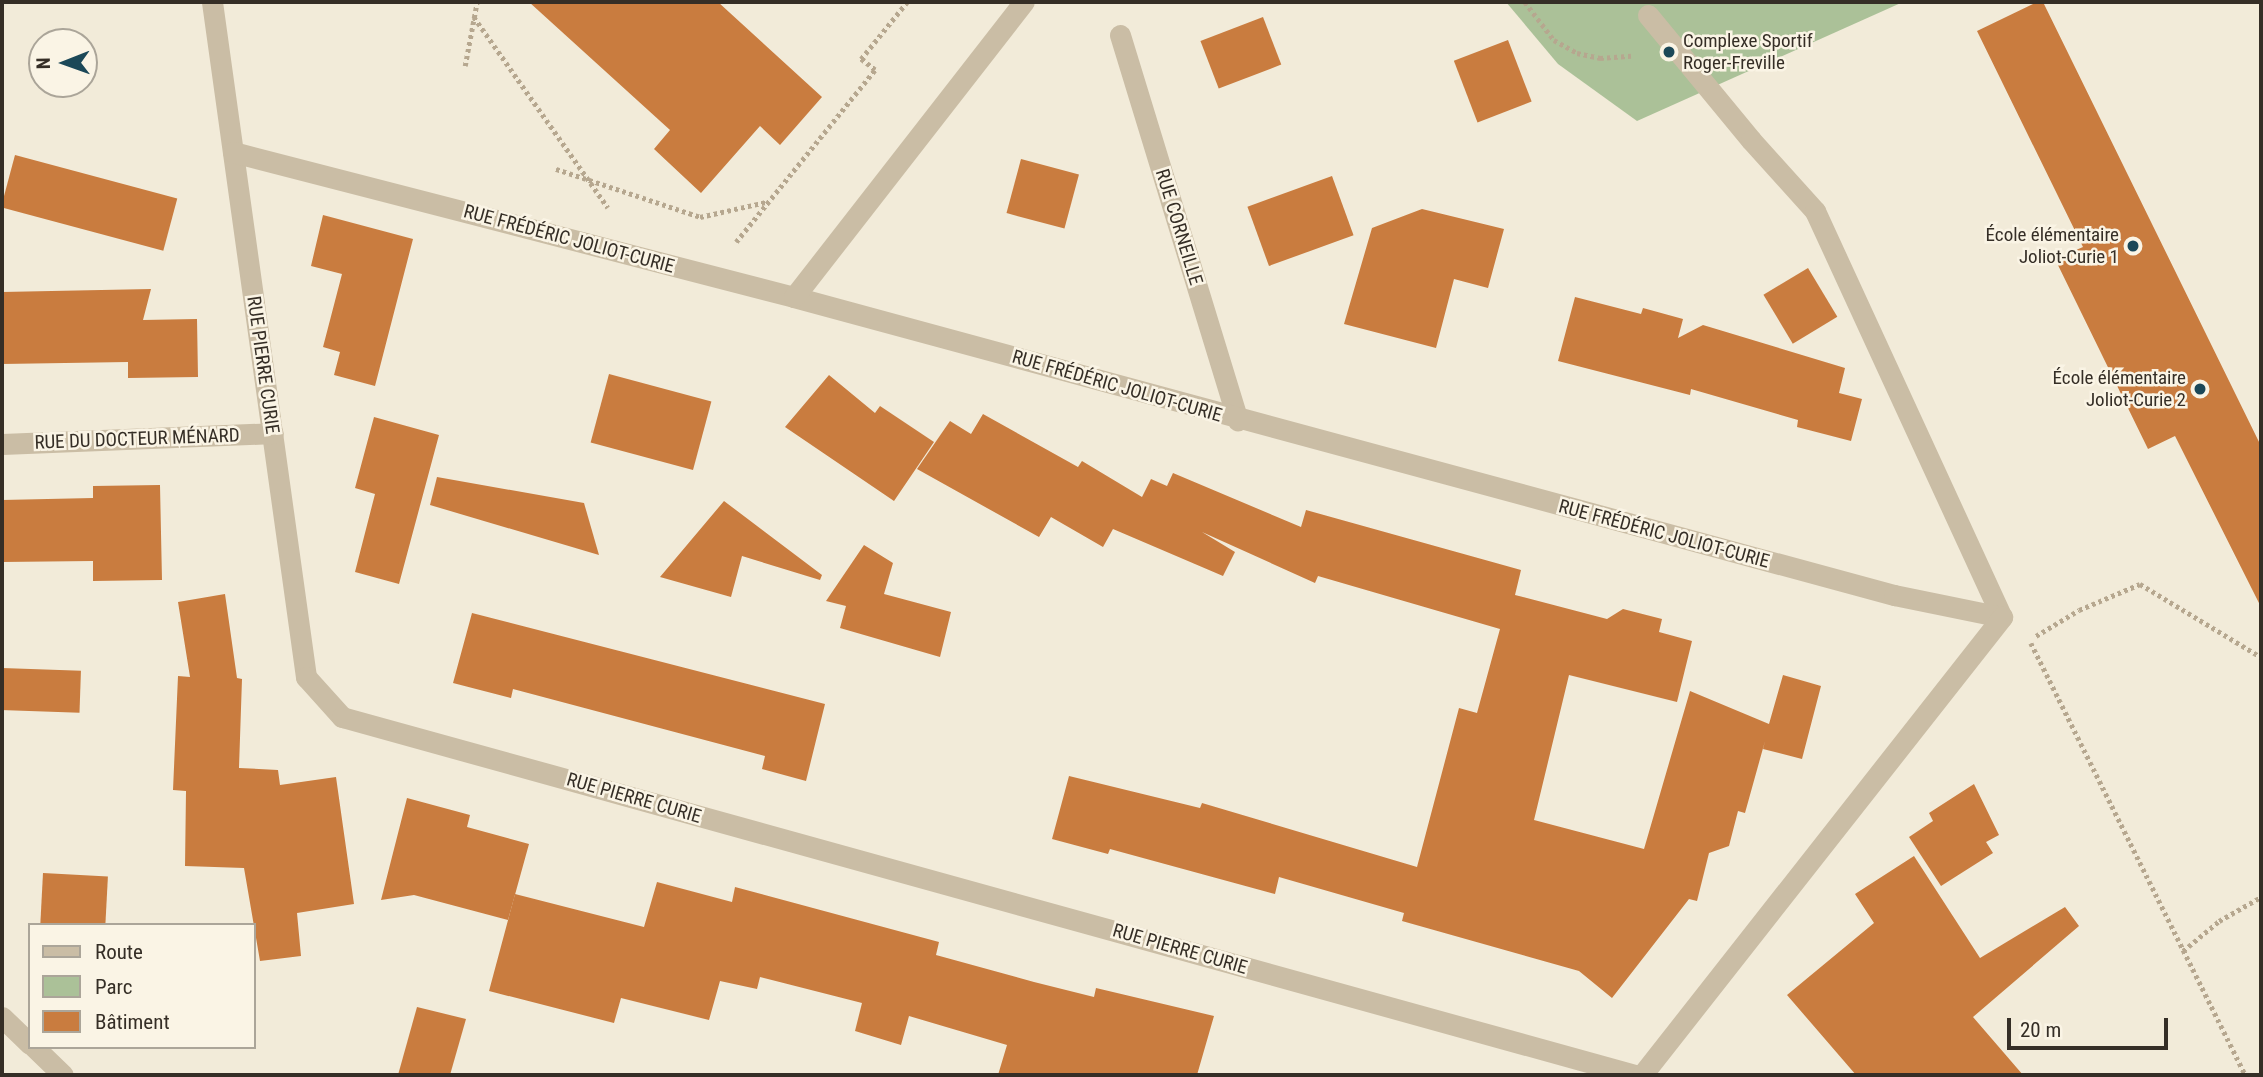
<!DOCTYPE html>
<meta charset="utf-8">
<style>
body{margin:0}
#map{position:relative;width:2263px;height:1077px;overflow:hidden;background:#f2ebd9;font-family:"Roboto Condensed",sans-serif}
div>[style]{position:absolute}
.green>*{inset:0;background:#abc198}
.building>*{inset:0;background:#c97c3f;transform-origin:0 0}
.path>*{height:4.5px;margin-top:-2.25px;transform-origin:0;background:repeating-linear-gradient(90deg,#b6a78f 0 3.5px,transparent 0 7px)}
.lane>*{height:21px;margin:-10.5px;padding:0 10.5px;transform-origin:10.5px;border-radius:10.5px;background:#cabda5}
.street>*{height:21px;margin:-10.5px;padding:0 10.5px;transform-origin:10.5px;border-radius:10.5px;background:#cabda5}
.dots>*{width:19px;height:19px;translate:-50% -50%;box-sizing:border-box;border:4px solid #faf4e5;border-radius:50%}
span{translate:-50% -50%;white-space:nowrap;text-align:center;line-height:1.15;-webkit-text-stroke:5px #faf4e5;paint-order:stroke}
.poi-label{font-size:19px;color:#352e26}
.left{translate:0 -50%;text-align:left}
.right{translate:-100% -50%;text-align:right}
.street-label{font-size:19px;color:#352e26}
.frame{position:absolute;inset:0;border:4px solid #352e26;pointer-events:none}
.legend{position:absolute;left:28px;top:923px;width:228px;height:126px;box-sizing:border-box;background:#faf4e5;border:2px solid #aba599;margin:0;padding:9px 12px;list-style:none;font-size:21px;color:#352e26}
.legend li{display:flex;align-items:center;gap:14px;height:35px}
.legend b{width:35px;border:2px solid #aba599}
.north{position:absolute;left:28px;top:28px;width:70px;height:70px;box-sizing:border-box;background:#faf4e5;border:2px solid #aba599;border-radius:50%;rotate:269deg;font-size:19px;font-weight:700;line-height:28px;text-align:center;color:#352e26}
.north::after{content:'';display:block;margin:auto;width:24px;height:32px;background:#1b4858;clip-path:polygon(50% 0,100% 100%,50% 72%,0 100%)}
.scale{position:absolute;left:2007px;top:1018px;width:161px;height:32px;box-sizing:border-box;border:4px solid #352e26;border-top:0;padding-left:9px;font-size:21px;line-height:24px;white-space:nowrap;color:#352e26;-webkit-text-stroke:5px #faf4e5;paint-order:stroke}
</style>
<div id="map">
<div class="green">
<div style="clip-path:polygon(1506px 2px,1903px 2px,1637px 121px,1558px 64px)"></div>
</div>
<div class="building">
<div style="clip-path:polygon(529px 2px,718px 2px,822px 97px,780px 145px,760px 126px,701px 193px,654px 149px,670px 130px)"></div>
<div style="clip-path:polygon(2037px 2px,2043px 2px,2261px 446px,2261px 607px,2175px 436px,2148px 449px,2055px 259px,2083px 247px,1977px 31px)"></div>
<div style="left:1263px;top:17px;width:51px;height:67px;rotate:69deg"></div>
<div style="left:1508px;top:40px;width:66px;height:58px;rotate:69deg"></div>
<div style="left:15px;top:155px;width:168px;height:54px;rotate:15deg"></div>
<div style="left:1021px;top:159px;width:60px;height:56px;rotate:15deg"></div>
<div style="left:1332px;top:176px;width:63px;height:90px;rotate:70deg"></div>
<div style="clip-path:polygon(1422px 209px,1504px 229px,1488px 288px,1454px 279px,1436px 348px,1344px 324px,1372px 228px)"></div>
<div style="clip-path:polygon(323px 215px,413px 239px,375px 386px,334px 375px,340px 352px,323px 347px,342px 274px,311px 266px)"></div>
<div style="left:1808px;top:268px;width:57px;height:52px;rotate:59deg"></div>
<div style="clip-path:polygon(151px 289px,143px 320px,197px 319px,198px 377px,128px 378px,128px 362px,2px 364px,2px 292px)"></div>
<div style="clip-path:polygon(1575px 297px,1641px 314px,1643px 308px,1683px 319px,1678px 338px,1703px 325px,1845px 368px,1839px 393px,1862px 399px,1851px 441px,1797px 427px,1798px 420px,1691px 389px,1690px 395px,1558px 361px)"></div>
<div style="left:609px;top:374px;width:106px;height:71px;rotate:15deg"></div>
<div style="clip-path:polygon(829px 375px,875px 413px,880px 406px,934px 442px,894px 501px,785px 427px)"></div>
<div style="clip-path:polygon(983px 414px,1078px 467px,1082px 461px,1142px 497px,1151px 479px,1167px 486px,1173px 473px,1301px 527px,1306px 510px,1521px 570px,1515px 595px,1607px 619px,1623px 609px,1662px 619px,1659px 632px,1692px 641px,1677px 702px,1569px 675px,1534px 820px,1644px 849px,1690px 691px,1769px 724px,1783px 675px,1821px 686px,1802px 759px,1763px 749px,1765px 741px,1745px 813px,1738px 811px,1729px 846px,1709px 853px,1697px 901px,1689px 899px,1612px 998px,1579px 971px,1402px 921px,1404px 913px,1279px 877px,1275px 894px,1110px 849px,1108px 854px,1052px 839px,1069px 776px,1200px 808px,1202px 803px,1417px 867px,1459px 708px,1477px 713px,1500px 629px,1318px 576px,1315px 583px,1202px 532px,1235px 552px,1223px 576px,1113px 529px,1103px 547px,1051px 517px,1039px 537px,917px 469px,950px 421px,971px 434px)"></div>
<div style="clip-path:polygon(374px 417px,439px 435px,399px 584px,355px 572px,375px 494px,355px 488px)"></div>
<div style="clip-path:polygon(437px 477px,584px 503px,599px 555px,430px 505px)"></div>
<div style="clip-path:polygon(160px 485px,162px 580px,93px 581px,93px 561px,2px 562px,2px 500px,93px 498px,93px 486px)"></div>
<div style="clip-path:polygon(724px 501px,822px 575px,820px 580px,742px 556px,731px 597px,660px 577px)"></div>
<div style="clip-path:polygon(864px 545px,893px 563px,884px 594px,951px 612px,940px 657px,840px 628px,846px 606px,826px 601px)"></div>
<div style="clip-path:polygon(225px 594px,237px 678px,242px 679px,239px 768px,278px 770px,280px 785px,336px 777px,354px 904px,297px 913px,301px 956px,260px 961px,244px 868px,185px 866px,186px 791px,173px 790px,178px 676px,190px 677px,178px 602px)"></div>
<div style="clip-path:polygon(472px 613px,825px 704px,806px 781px,762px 769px,765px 756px,513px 689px,511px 698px,453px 683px)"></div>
<div style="left:2px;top:668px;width:79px;height:42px;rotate:2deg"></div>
<div style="clip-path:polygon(1974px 784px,1999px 835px,1986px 842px,1993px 853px,1941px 886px,1909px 837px,1933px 821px,1929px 813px)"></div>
<div style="clip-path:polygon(407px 798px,470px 815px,467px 827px,529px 844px,508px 920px,414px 895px,381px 900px)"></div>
<div style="clip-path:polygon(1914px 856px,1980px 958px,2065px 907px,2079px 926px,1973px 1017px,2023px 1075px,1856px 1075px,1787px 995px,1874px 923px,1855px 894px)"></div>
<div style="left:43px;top:873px;width:65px;height:52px;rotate:3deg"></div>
<div style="clip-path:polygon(657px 882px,732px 902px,735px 887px,939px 942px,936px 955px,1034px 982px,1094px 997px,1096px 988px,1214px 1016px,1197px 1075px,998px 1075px,1007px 1045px,909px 1016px,901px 1045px,855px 1031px,862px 1003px,760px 977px,757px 989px,720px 981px,709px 1020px,621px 998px,614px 1023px,489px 991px,515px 894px,644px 927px)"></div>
<div style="clip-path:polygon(417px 1007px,466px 1019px,450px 1075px,398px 1075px)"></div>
</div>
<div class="path">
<div style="left:1525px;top:2px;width:48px;rotate:52.7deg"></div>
<div style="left:1554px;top:40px;width:26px;rotate:29deg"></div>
<div style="left:1577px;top:53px;width:24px;rotate:12deg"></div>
<div style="left:1600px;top:58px;width:31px;rotate:-4deg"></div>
<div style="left:474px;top:17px;width:233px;rotate:54.9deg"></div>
<div style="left:465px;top:66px;width:65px;rotate:-79.4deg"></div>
<div style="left:556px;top:169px;width:152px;rotate:18.4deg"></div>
<div style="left:700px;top:217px;width:68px;rotate:-12.8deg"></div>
<div style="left:736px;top:242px;width:221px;rotate:-51.1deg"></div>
<div style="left:875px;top:70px;width:18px;rotate:-142deg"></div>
<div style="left:861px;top:59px;width:73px;rotate:-51.1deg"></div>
<div style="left:2036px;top:636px;width:50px;rotate:-31.2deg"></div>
<div style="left:2079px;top:610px;width:66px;rotate:-23.1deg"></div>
<div style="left:2140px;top:584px;width:141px;rotate:31.1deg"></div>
<div style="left:2031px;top:643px;width:482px;rotate:63.6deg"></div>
<div style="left:2183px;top:951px;width:47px;rotate:-39.8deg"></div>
<div style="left:2219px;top:921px;width:48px;rotate:-29.7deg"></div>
</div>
<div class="lane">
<div style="left:1648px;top:15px;width:162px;rotate:50.5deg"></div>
</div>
<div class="street">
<div style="left:212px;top:2px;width:682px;rotate:82.07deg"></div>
<div style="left:306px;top:677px;width:54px;rotate:48deg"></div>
<div style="left:342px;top:717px;width:1342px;rotate:15.48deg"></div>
<div style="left:1120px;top:35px;width:403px;rotate:73deg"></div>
<div style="left:1751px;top:140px;width:96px;rotate:48deg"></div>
<div style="left:1815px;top:211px;width:447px;rotate:65.3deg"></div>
<div style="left:233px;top:152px;width:579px;rotate:14.49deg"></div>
<div style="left:794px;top:297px;width:1140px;rotate:15.16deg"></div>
<div style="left:1894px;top:595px;width:110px;rotate:11.5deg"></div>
<div style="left:794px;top:297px;width:374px;rotate:-52.1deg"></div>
<div style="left:2px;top:444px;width:271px;rotate:-2.3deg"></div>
<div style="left:2px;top:1017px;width:39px;rotate:44deg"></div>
<div style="left:34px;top:1047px;width:40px;rotate:44deg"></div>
<div style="left:1642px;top:1075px;width:583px;rotate:-51.83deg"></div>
</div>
<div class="dots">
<div style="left:1669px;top:52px;background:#1b4858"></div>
<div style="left:2133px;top:246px;background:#1b4858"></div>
<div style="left:2200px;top:389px;background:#1b4858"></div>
</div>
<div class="poi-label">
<span class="left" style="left:1683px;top:52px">Complexe Sportif<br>Roger-Freville</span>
<span class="right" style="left:2119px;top:246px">École élémentaire<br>Joliot-Curie 1</span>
<span class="right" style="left:2186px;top:389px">École élémentaire<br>Joliot-Curie 2</span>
</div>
<div class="street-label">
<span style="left:1179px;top:227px;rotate:73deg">RUE CORNEILLE</span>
<span style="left:569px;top:239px;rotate:15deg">RUE FRÉDÉRIC JOLIOT-CURIE</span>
<span style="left:263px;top:365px;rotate:82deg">RUE PIERRE CURIE</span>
<span style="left:1117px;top:386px;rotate:16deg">RUE FRÉDÉRIC JOLIOT-CURIE</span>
<span style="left:137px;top:439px;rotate:-2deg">RUE DU DOCTEUR MÉNARD</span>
<span style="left:1664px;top:534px;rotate:15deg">RUE FRÉDÉRIC JOLIOT-CURIE</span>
<span style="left:634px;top:798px;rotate:16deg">RUE PIERRE CURIE</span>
<span style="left:1180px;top:949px;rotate:16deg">RUE PIERRE CURIE</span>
</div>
<div class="frame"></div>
<ul class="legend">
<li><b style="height:9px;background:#cabda5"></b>Route</li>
<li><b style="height:19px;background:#abc198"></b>Parc</li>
<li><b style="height:19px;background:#c97c3f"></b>Bâtiment</li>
</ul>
<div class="north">N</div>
<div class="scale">20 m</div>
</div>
